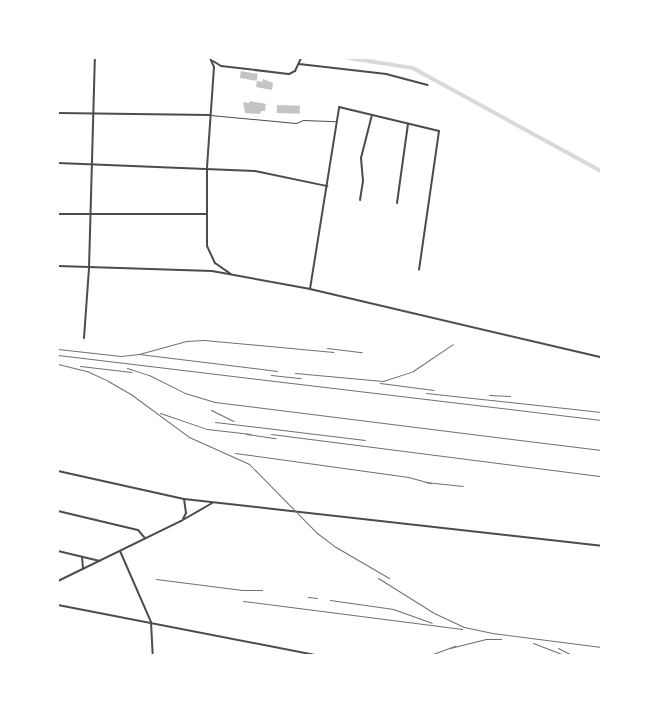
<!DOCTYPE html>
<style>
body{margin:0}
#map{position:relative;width:659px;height:713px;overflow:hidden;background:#fff;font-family:Arial,sans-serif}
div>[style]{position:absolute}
.canal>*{height:3.5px;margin:-1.75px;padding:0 1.75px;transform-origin:1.75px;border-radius:1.75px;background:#d9d9d9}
.building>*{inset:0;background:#c4c4c4;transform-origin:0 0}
.service>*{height:1px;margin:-0.5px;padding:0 0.5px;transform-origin:0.5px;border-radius:0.5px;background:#4c4c4c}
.minor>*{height:2px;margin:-1px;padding:0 1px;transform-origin:1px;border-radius:1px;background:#4c4c4c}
.rail>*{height:1px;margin:-0.5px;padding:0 0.5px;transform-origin:0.5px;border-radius:0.5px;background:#707070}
span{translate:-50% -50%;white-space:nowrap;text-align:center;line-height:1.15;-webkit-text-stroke:4px #fff;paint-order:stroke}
.frame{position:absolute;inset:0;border:59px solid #fff;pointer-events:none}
</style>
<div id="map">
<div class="canal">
<div style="left:349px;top:58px;width:65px;rotate:8.9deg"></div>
<div style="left:413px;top:68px;width:214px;rotate:28.7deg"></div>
</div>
<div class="building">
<div style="left:241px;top:71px;width:17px;height:7px;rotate:10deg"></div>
<div style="clip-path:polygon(263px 79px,273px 83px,272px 90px,256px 87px,257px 81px,262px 82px)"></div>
<div style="clip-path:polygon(250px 101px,266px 104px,265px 111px,261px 111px,260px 114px,245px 113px,243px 102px,249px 103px)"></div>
<div style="left:277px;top:105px;width:23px;height:8px;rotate:2deg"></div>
</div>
<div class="service">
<div style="left:210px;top:115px;width:86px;rotate:5.3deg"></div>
<div style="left:296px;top:123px;width:8px;rotate:-23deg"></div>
<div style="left:303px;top:120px;width:33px;rotate:2deg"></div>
</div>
<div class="minor">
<div style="left:210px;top:58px;width:10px;rotate:66deg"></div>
<div style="left:214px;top:67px;width:101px;rotate:94deg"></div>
<div style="left:207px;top:168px;width:78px;rotate:90deg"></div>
<div style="left:207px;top:246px;width:19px;rotate:65deg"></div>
<div style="left:215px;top:263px;width:19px;rotate:35deg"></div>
<div style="left:213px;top:61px;width:9px;rotate:32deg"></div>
<div style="left:221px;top:66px;width:68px;rotate:6.7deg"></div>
<div style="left:289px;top:74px;width:7px;rotate:-27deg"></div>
<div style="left:295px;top:71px;width:14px;rotate:-65deg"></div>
<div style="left:299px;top:64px;width:88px;rotate:6.6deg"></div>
<div style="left:386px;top:74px;width:43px;rotate:14.7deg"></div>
<div style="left:58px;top:113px;width:152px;rotate:0.8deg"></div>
<div style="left:58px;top:163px;width:197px;rotate:2.3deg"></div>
<div style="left:255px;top:171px;width:74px;rotate:11.8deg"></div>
<div style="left:360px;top:200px;width:19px;rotate:-81deg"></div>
<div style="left:363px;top:181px;width:23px;rotate:-95deg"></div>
<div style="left:361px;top:158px;width:44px;rotate:-75.7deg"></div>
<div style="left:397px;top:203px;width:80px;rotate:-82.1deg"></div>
<div style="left:58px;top:214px;width:149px"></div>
<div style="left:58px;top:266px;width:154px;rotate:1.9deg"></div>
<div style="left:212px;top:271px;width:100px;rotate:10.4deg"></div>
<div style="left:310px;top:289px;width:299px;rotate:13.2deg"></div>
<div style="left:310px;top:289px;width:184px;rotate:-80.9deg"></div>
<div style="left:339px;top:107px;width:103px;rotate:13.5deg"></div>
<div style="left:439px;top:131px;width:140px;rotate:98.2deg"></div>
<div style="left:84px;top:338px;width:70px;rotate:-85.9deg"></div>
<div style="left:89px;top:268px;width:210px;rotate:-88.4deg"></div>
<div style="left:58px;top:471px;width:129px;rotate:12.5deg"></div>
<div style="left:184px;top:499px;width:420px;rotate:6.4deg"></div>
<div style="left:58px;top:511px;width:82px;rotate:13.4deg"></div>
<div style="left:138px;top:530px;width:11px;rotate:49deg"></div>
<div style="left:183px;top:519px;width:7px;rotate:-63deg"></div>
<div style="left:186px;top:513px;width:14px;rotate:-98deg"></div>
<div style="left:58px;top:551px;width:43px;rotate:13.4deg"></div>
<div style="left:120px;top:551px;width:77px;rotate:66.4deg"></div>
<div style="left:151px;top:622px;width:33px;rotate:87deg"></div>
<div style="left:82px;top:557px;width:12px;rotate:85deg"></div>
<div style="left:58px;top:581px;width:137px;rotate:-26deg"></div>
<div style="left:181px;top:521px;width:36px;rotate:-30deg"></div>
<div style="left:58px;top:605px;width:262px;rotate:11deg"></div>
</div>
<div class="rail">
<div style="left:327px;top:348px;width:35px;rotate:7deg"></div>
<div style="left:58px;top:349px;width:63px;rotate:6.3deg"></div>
<div style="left:121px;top:356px;width:18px;rotate:-6deg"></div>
<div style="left:139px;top:354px;width:49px;rotate:-15.5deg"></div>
<div style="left:186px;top:341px;width:18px;rotate:-3deg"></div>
<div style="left:204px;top:340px;width:130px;rotate:5.3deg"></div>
<div style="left:139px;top:354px;width:139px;rotate:7deg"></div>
<div style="left:58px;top:355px;width:547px;rotate:6.83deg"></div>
<div style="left:58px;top:364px;width:32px;rotate:14deg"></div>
<div style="left:89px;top:372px;width:21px;rotate:25deg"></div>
<div style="left:108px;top:381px;width:28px;rotate:30deg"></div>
<div style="left:132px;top:395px;width:71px;rotate:36.4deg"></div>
<div style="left:189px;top:437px;width:66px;rotate:24.2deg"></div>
<div style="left:249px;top:464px;width:97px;rotate:45.4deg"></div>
<div style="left:317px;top:533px;width:21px;rotate:37deg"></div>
<div style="left:334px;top:546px;width:64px;rotate:30.2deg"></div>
<div style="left:80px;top:366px;width:52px;rotate:6.6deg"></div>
<div style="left:127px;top:368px;width:23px;rotate:18deg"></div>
<div style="left:149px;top:375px;width:40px;rotate:26.6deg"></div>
<div style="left:185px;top:393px;width:31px;rotate:17deg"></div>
<div style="left:215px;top:402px;width:389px;rotate:7.1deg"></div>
<div style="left:295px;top:373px;width:88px;rotate:5.2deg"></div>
<div style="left:383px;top:381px;width:32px;rotate:-18deg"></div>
<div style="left:413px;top:371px;width:48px;rotate:-34deg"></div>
<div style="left:271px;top:375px;width:30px;rotate:6deg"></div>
<div style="left:380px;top:383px;width:54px;rotate:7.4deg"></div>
<div style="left:426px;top:393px;width:176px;rotate:6.2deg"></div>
<div style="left:489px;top:395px;width:21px;rotate:3deg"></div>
<div style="left:211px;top:410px;width:25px;rotate:26deg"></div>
<div style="left:160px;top:413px;width:50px;rotate:18.8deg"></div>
<div style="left:207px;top:429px;width:44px;rotate:6.5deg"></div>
<div style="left:215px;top:422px;width:151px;rotate:6.8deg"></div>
<div style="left:246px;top:434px;width:30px;rotate:8deg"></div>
<div style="left:271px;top:434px;width:333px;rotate:7.3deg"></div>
<div style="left:235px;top:453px;width:175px;rotate:7.9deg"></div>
<div style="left:408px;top:477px;width:24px;rotate:15deg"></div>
<div style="left:425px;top:482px;width:38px;rotate:6deg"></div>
<div style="left:378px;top:578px;width:66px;rotate:32deg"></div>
<div style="left:434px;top:613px;width:33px;rotate:25deg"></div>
<div style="left:464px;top:627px;width:29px;rotate:12deg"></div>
<div style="left:492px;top:633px;width:110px;rotate:7.3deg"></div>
<div style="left:156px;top:579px;width:87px;rotate:7.3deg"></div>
<div style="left:242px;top:590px;width:20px"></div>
<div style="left:308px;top:597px;width:9px;rotate:6deg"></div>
<div style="left:330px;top:600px;width:64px;rotate:8.1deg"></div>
<div style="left:393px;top:609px;width:41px;rotate:19.7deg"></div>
<div style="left:243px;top:601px;width:221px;rotate:7.3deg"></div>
<div style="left:533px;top:643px;width:30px;rotate:21deg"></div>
<div style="left:450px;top:648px;width:36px;rotate:-14deg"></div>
<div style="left:485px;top:639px;width:16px"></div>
<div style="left:558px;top:648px;width:16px;rotate:27deg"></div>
<div style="left:430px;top:655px;width:27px;rotate:-20deg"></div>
</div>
<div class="frame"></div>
</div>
